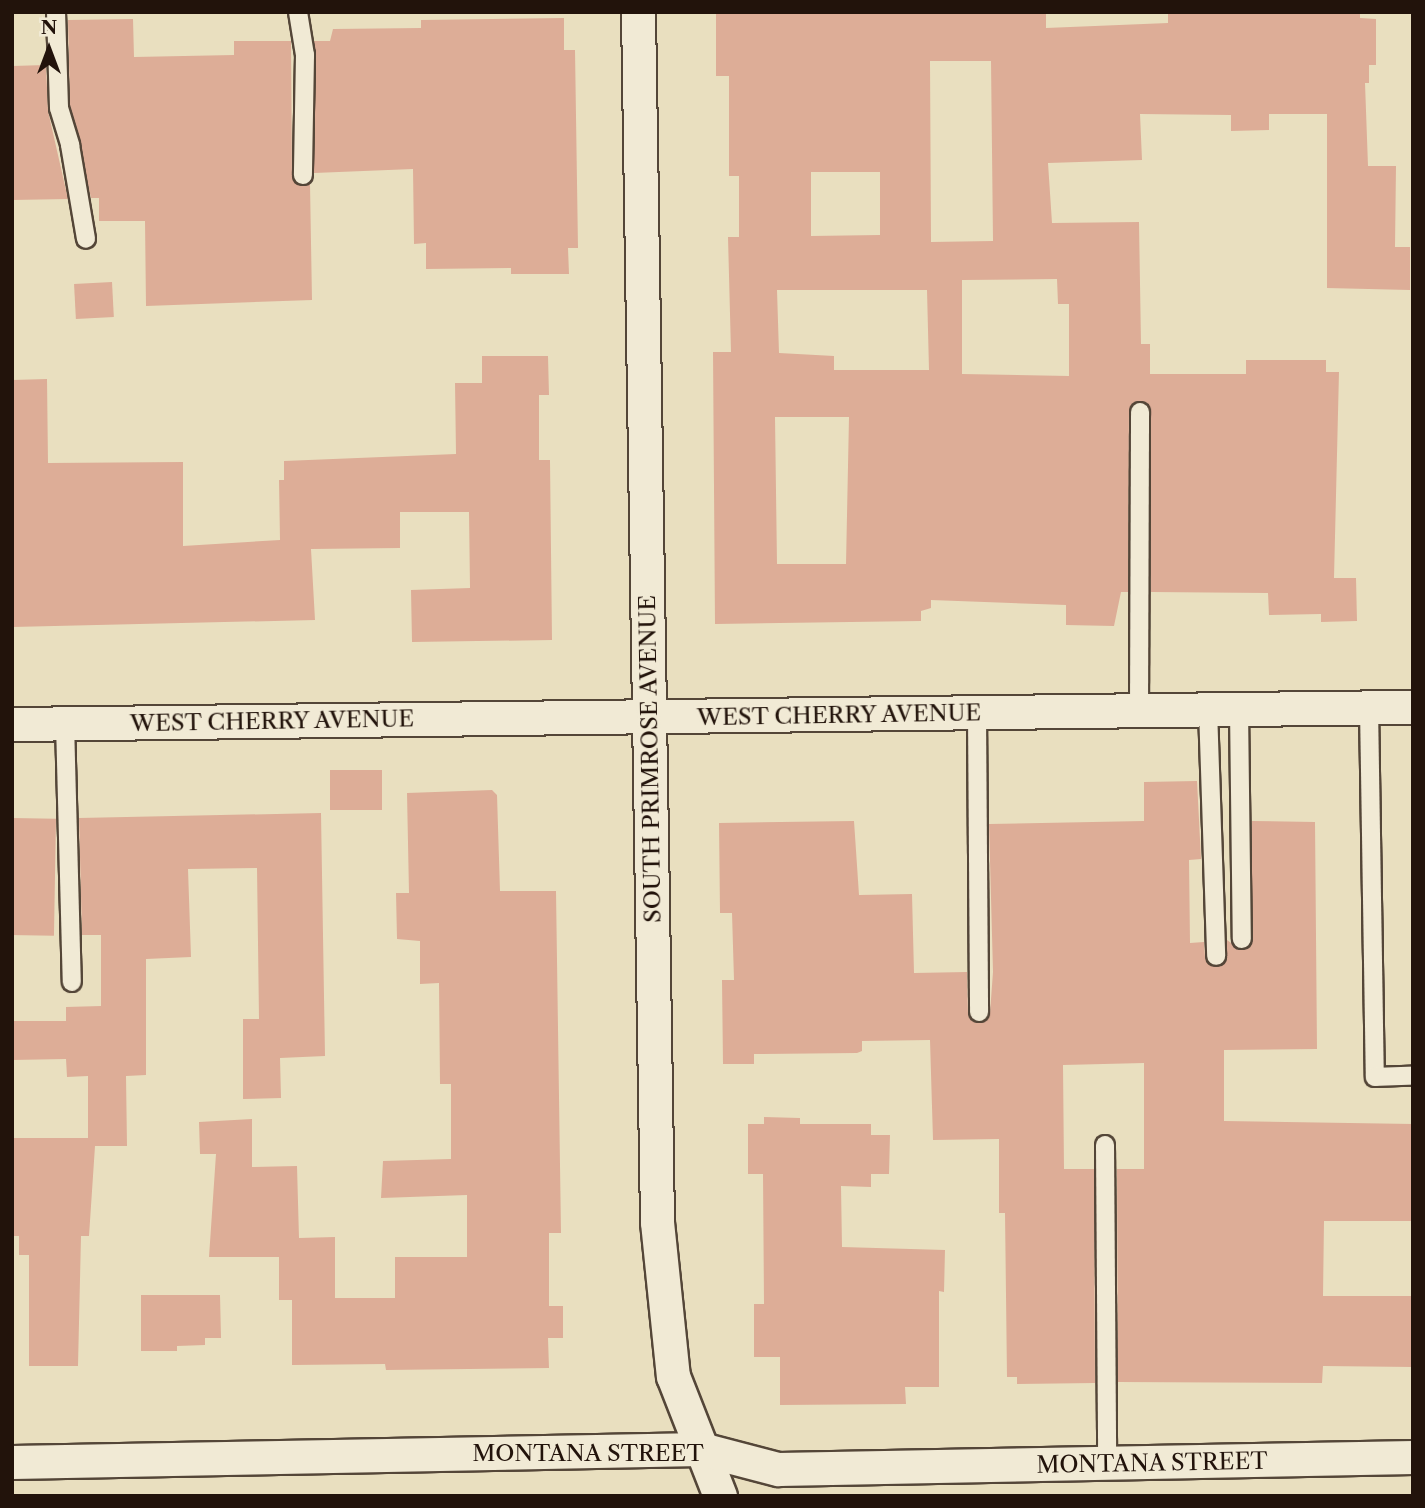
<!DOCTYPE html>
<style>
body{margin:0}
#map{position:relative;width:1425px;height:1508px;overflow:hidden;background:#e9dfbf;font-family:"Libre Caslon Text",serif}
div>[style]{position:absolute}
.building>*{inset:0;background:#ddad97;transform-origin:0 0}
.roads{filter:drop-shadow(2px 0 #544638) drop-shadow(-2px 0 #544638) drop-shadow(0 2px #544638) drop-shadow(0 -2px #544638)}
.lane>*{height:18px;margin:-9px;padding:0 9px;transform-origin:9px;border-radius:9px;background:#f1ead5}
.street>*{height:33px;margin:-16.5px;padding:0 16.5px;transform-origin:16.5px;border-radius:16.5px;background:#f1ead5}
span{translate:-50% -50%;white-space:nowrap;text-align:center;line-height:1.15;-webkit-text-stroke:5px #f1ead5;paint-order:stroke}
.street-label{font-size:23px;color:#22130b}
.frame{position:absolute;inset:0;border:14px solid #22130b;pointer-events:none}
.north{position:absolute;left:14px;top:14px;width:70px;height:70px;-webkit-text-stroke:5px #f1ead5;paint-order:stroke;rotate:0deg;font-size:19px;font-weight:700;line-height:28px;text-align:center;color:#22130b}
.north::after{content:'';display:block;margin:auto;width:24px;height:32px;background:#22130b;clip-path:polygon(50% 0,100% 100%,50% 72%,0 100%)}
</style>
<div id="map">
<div class="building">
<div style="clip-path:polygon(evenodd,716px 12px,1046px 12px,1046px 28px,1168px 23px,1168px 12px,1360px 12px,1360px 18px,1376px 19px,1376px 65px,1369px 65px,1369px 83px,1365px 83px,1368px 166px,1396px 166px,1395px 247px,1410px 247px,1410px 290px,1327px 288px,1327px 114px,1269px 114px,1269px 130px,1231px 131px,1231px 115px,1140px 114px,1142px 160px,1048px 163px,1052px 223px,1139px 222px,1141px 344px,1150px 344px,1150px 374px,1246px 374px,1246px 360px,1326px 360px,1326px 372px,1339px 372px,1334px 578px,1356px 578px,1357px 621px,1321px 622px,1321px 614px,1269px 615px,1268px 593px,1151px 592px,1151px 412px,1139px 401px,1129px 412px,1128px 592px,1121px 592px,1114px 626px,1066px 625px,1066px 605px,931px 600px,931px 608px,921px 611px,921px 621px,715px 624px,713px 352px,731px 352px,728px 237px,739px 237px,739px 176px,729px 176px,729px 76px,716px 76px,716px 12px,930px 61px,991px 61px,993px 241px,931px 242px,930px 61px,716px 12px,811px 172px,880px 172px,880px 235px,811px 236px,811px 172px,716px 12px,1057px 279px,1058px 304px,1069px 304px,1069px 376px,962px 374px,962px 280px,1057px 279px,716px 12px,777px 290px,927px 290px,929px 370px,834px 370px,834px 356px,779px 353px,777px 290px,716px 12px,775px 417px,849px 417px,846px 564px,777px 564px,775px 417px)"></div>
<div style="clip-path:polygon(564px 18px,564px 50px,575px 50px,578px 248px,568px 248px,569px 274px,511px 274px,511px 268px,426px 269px,426px 243px,414px 244px,413px 169px,314px 173px,314px 41px,330px 41px,333px 29px,421px 28px,421px 20px)"></div>
<div style="clip-path:polygon(133px 19px,134px 57px,234px 55px,234px 41px,291px 41px,292px 175px,298px 185px,310px 184px,312px 300px,146px 306px,145px 221px,99px 221px,99px 198px,91px 198px,70px 106px,68px 20px)"></div>
<div style="clip-path:polygon(46px 65px,48px 111px,68px 199px,12px 200px,12px 66px)"></div>
<div style="left:112px;top:282px;width:35px;height:38px;rotate:87deg"></div>
<div style="clip-path:polygon(482px 356px,548px 356px,549px 395px,539px 395px,539px 460px,550px 460px,552px 640px,412px 642px,411px 590px,470px 588px,469px 512px,400px 512px,400px 548px,311px 549px,315px 620px,12px 627px,12px 380px,47px 379px,48px 463px,183px 462px,183px 546px,280px 540px,279px 480px,284px 480px,284px 461px,456px 454px,455px 383px,482px 383px)"></div>
<div style="left:382px;top:770px;width:40px;height:52px;rotate:90deg"></div>
<div style="clip-path:polygon(1197px 781px,1201px 859px,1189px 860px,1190px 943px,1204px 942px,1205px 957px,1211px 966px,1226px 962px,1227px 940px,1241px 950px,1252px 944px,1252px 821px,1315px 822px,1317px 1049px,1224px 1050px,1224px 1121px,1413px 1124px,1413px 1221px,1324px 1221px,1323px 1296px,1413px 1296px,1413px 1367px,1323px 1366px,1322px 1383px,1118px 1382px,1117px 1169px,1144px 1169px,1144px 1063px,1063px 1065px,1064px 1169px,1094px 1169px,1095px 1383px,1017px 1384px,1017px 1377px,1007px 1377px,1005px 1213px,999px 1213px,999px 1139px,933px 1140px,930px 1040px,862px 1041px,862px 1051px,857px 1053px,754px 1054px,754px 1064px,723px 1064px,722px 980px,734px 980px,732px 913px,720px 913px,719px 823px,854px 821px,859px 895px,912px 894px,914px 973px,967px 972px,968px 1013px,980px 1023px,990px 1013px,993px 972px,989px 824px,1144px 821px,1144px 782px)"></div>
<div style="clip-path:polygon(492px 790px,497px 795px,500px 891px,556px 891px,561px 1233px,549px 1233px,549px 1306px,563px 1306px,563px 1338px,548px 1338px,549px 1368px,386px 1370px,385px 1364px,292px 1365px,292px 1300px,279px 1300px,279px 1257px,209px 1257px,216px 1154px,200px 1154px,199px 1122px,252px 1119px,252px 1167px,297px 1166px,299px 1238px,335px 1237px,335px 1298px,395px 1298px,395px 1257px,467px 1257px,467px 1195px,381px 1198px,383px 1161px,451px 1159px,451px 1084px,440px 1084px,439px 983px,420px 984px,420px 941px,397px 939px,396px 893px,409px 893px,407px 793px)"></div>
<div style="clip-path:polygon(321px 813px,325px 1056px,280px 1058px,281px 1098px,243px 1099px,243px 1019px,259px 1019px,257px 868px,188px 869px,191px 957px,146px 959px,146px 1075px,126px 1076px,127px 1146px,95px 1146px,89px 1236px,81px 1236px,78px 1366px,29px 1366px,29px 1255px,19px 1255px,19px 1236px,12px 1236px,12px 1138px,88px 1138px,88px 1076px,67px 1077px,66px 1059px,12px 1060px,12px 1021px,66px 1021px,66px 1007px,101px 1006px,101px 935px,82px 935px,79px 818px)"></div>
<div style="left:12px;top:818px;width:44px;height:117px;rotate:1deg"></div>
<div style="clip-path:polygon(764px 1117px,800px 1118px,800px 1124px,871px 1124px,871px 1135px,890px 1135px,889px 1174px,871px 1174px,871px 1187px,841px 1186px,842px 1247px,945px 1250px,944px 1292px,939px 1291px,939px 1387px,905px 1387px,906px 1404px,780px 1405px,780px 1357px,754px 1357px,754px 1304px,764px 1304px,763px 1174px,748px 1174px,748px 1124px,764px 1124px)"></div>
<div style="clip-path:polygon(141px 1295px,220px 1295px,221px 1338px,205px 1338px,205px 1345px,177px 1346px,177px 1351px,141px 1351px)"></div>
</div>
<div class="roads">
<div class="lane">
<div style="left:56px;top:12px;width:96px;rotate:88.2deg"></div>
<div style="left:59px;top:108px;width:39px;rotate:73deg"></div>
<div style="left:70px;top:145px;width:95px;rotate:80.3deg"></div>
<div style="left:298px;top:12px;width:44px;rotate:80.8deg"></div>
<div style="left:305px;top:55px;width:120px;rotate:91deg"></div>
<div style="left:1369px;top:707px;width:370px;rotate:89.1deg"></div>
<div style="left:1375px;top:1077px;width:38px;rotate:-2deg"></div>
<div style="left:1208px;top:709px;width:247px;rotate:88.1deg"></div>
<div style="left:1239px;top:709px;width:230px;rotate:89.3deg"></div>
<div style="left:1139px;top:711px;width:299px;rotate:-89.8deg"></div>
<div style="left:977px;top:713px;width:299px;rotate:89.6deg"></div>
<div style="left:65px;top:723px;width:259px;rotate:88.5deg"></div>
<div style="left:1105px;top:1145px;width:319px;rotate:89.6deg"></div>
</div>
<div class="street">
<div style="left:638px;top:12px;width:1210px;rotate:89.1deg"></div>
<div style="left:657px;top:1222px;width:155px;rotate:84.1deg"></div>
<div style="left:673px;top:1376px;width:129px;rotate:68.6deg"></div>
<div style="left:12px;top:724px;width:1401px;rotate:-0.7deg"></div>
<div style="left:12px;top:1462px;width:689px;rotate:-1.08deg"></div>
<div style="left:701px;top:1449px;width:80px;rotate:14.6deg"></div>
<div style="left:778px;top:1469px;width:635px;rotate:-1.08deg"></div>
</div>
</div>
<div class="street-label">
<span style="left:839px;top:715px;rotate:-1deg">WEST CHERRY AVENUE</span>
<span style="left:272px;top:721px;rotate:-1deg">WEST CHERRY AVENUE</span>
<span style="left:650px;top:759px;rotate:-91deg">SOUTH PRIMROSE AVENUE</span>
<span style="left:588px;top:1453px">MONTANA STREET</span>
<span style="left:1152px;top:1463px;rotate:-1deg">MONTANA STREET</span>
</div>
<div class="frame"></div>
<div class="north">N</div>
</div>
